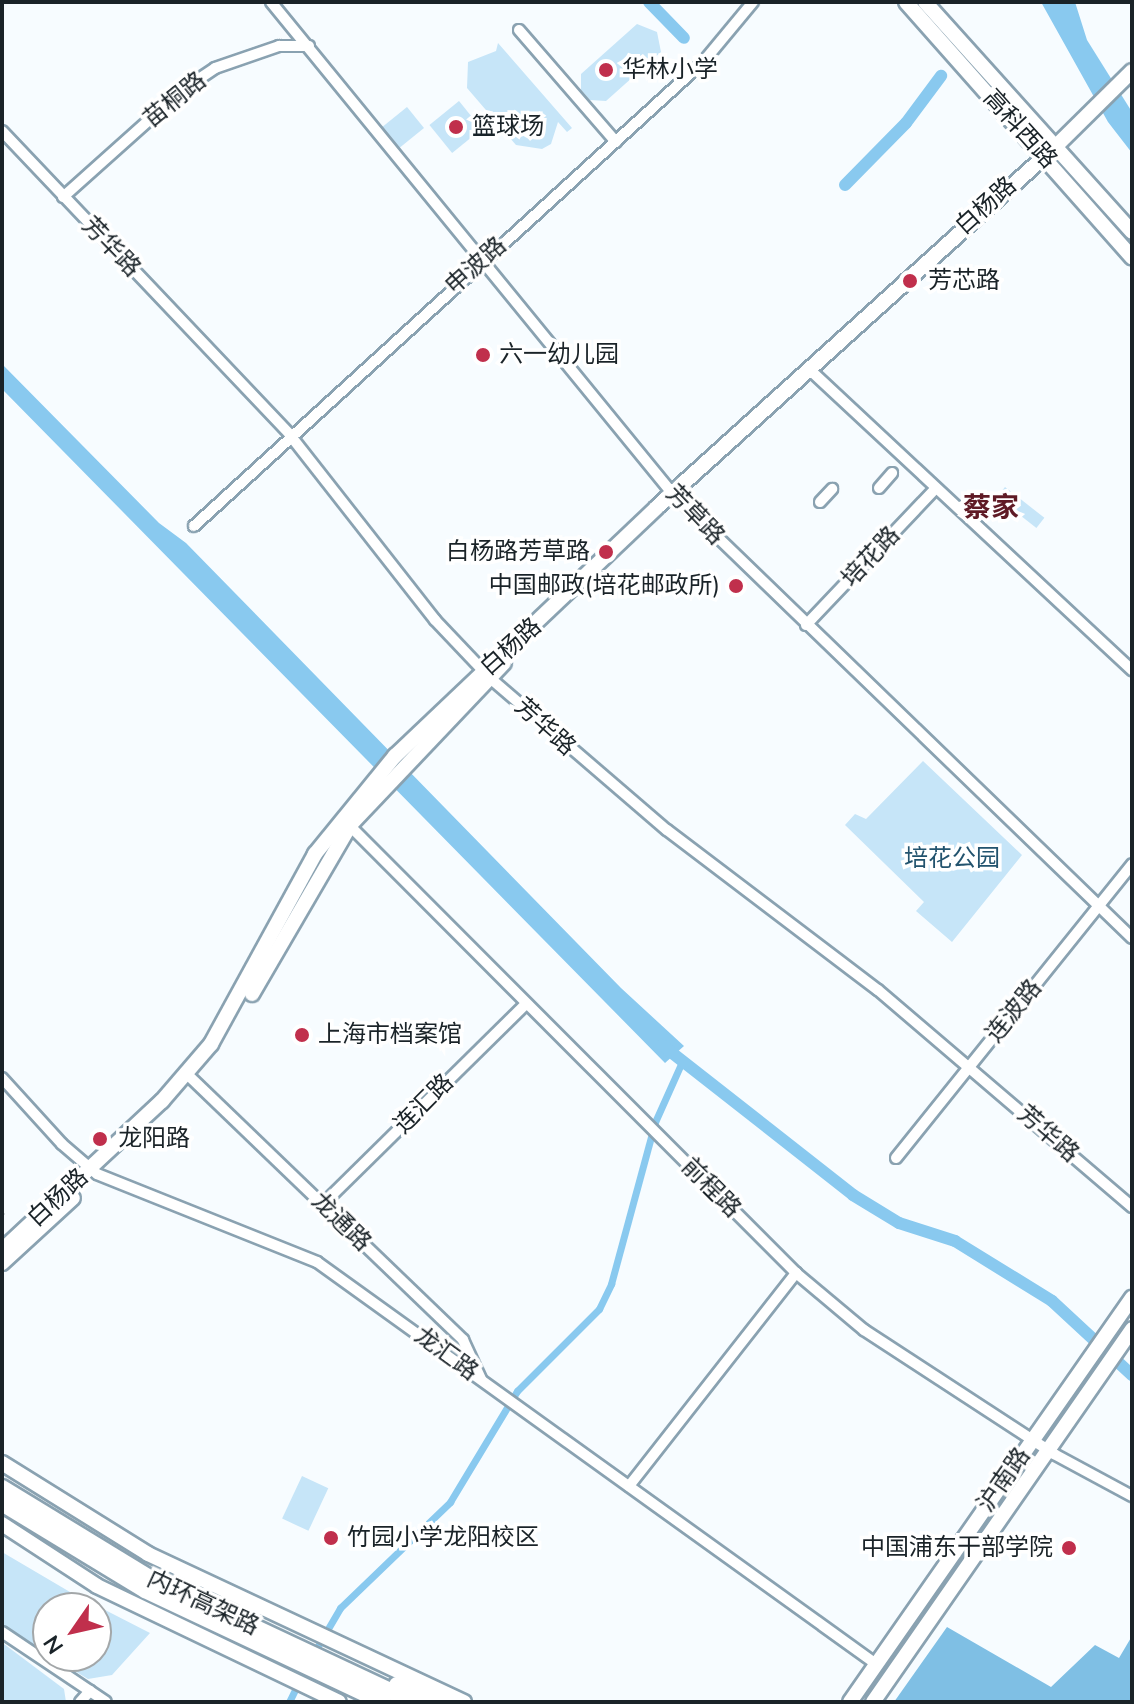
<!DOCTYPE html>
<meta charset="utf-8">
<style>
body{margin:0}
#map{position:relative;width:1134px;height:1704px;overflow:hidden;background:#f7fcff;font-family:"Nunito Sans","Noto Sans SC",sans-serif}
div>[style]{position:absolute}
.green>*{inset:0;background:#c6e5f8;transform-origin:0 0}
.forest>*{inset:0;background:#7fbfe4}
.water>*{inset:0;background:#89c9ef}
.canal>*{height:7px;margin:-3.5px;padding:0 3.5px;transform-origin:3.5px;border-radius:3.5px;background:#89c9ef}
.river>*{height:12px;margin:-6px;padding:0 6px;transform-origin:6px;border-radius:6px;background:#89c9ef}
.roads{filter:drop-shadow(2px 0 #8aa2b1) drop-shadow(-2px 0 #8aa2b1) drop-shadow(0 2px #8aa2b1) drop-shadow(0 -2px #8aa2b1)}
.minor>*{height:10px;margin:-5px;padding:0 5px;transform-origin:5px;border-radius:5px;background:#fff}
.major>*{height:14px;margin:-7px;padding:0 7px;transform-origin:7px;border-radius:7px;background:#fff}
.highway>*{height:16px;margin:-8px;padding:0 8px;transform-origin:8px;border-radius:8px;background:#fff}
.rail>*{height:5px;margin-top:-2.5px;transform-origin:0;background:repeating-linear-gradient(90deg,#fff 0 6px,#798084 0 12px);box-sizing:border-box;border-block:2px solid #798084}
.dots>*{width:22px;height:22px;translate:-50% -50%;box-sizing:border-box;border:4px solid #fff;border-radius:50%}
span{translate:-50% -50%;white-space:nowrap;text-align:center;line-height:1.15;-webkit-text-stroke:7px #fff;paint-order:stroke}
.poi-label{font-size:24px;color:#1a2328}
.left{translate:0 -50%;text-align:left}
.right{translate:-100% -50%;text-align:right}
.street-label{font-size:24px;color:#1a2328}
.park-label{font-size:24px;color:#22536e}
.quarter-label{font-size:28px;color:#5f1a25;font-weight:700}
.frame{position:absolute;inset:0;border:4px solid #1a2328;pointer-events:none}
.north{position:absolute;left:32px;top:1592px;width:80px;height:80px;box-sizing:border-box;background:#fff;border:2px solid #a3a7a9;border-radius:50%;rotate:236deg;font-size:22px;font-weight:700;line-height:32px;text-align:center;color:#1a2328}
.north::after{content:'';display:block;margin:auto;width:28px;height:36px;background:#c02f4c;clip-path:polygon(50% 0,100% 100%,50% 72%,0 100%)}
</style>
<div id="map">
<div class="green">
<div style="clip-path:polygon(637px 24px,657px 32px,661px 52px,606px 101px,590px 100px,581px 90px,581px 74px)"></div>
<div style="clip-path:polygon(498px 43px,572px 128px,567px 132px,558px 122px,551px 144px,542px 149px,516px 145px,467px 88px,468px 62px,496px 51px)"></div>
<div style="left:459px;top:101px;width:36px;height:38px;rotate:51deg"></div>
<div style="left:407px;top:107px;width:27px;height:33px;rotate:51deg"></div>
<div style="left:1005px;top:487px;width:50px;height:13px;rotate:38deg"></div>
<div style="clip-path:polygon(923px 761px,1022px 855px,952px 942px,916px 911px,924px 902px,845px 825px,855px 814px,866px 819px)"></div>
<div style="left:302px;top:1476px;width:29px;height:47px;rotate:25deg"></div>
<div style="clip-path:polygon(2px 1552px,70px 1592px,150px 1633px,112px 1675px,88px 1679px,50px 1656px,96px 1656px,96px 1608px,48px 1608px,48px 1654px,2px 1626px)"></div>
<div style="clip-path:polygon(4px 1644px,64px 1689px,66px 1702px,2px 1702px)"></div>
</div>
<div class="forest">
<div style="clip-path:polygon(947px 1627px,1051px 1687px,1095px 1645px,1119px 1658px,1132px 1636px,1132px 1702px,894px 1702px)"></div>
</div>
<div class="water">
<div style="clip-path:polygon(1041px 2px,1075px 2px,1087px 40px,1132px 112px,1132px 153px,1108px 122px)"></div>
<div style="clip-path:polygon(2px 364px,159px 523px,186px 543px,621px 988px,684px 1046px,665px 1063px,2px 389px)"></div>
</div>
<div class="canal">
<div style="left:312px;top:1656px;width:56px;rotate:-59.7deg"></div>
<div style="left:340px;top:1608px;width:153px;rotate:-43.9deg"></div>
<div style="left:450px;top:1502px;width:130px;rotate:-58.9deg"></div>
<div style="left:517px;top:1391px;width:116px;rotate:-45deg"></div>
<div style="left:599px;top:1309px;width:28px;rotate:-64deg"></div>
<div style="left:611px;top:1284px;width:168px;rotate:-74.8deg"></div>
<div style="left:655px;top:1122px;width:64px;rotate:-65.9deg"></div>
<div style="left:289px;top:1702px;width:39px;rotate:-64deg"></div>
</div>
<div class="river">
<div style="left:649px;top:2px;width:50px;rotate:45.8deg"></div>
<div style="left:845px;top:185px;width:87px;rotate:-45.5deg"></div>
<div style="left:906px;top:123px;width:59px;rotate:-53.3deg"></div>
<div style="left:662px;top:1045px;width:243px;rotate:38.1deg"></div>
<div style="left:853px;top:1195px;width:54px;rotate:31.3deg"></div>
<div style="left:899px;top:1223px;width:59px;rotate:17.8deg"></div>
<div style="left:955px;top:1241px;width:114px;rotate:31.7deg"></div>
<div style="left:1052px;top:1301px;width:109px;rotate:42.8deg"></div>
</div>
<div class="roads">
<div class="minor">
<div style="left:271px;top:2px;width:634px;rotate:50.76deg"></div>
<div style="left:672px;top:493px;width:640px;rotate:44.05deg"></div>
<div style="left:519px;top:30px;width:148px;rotate:49.1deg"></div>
<div style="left:2px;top:131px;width:419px;rotate:46.5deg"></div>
<div style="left:290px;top:435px;width:235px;rotate:51.9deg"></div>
<div style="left:435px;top:620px;width:80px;rotate:46.5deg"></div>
<div style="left:490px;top:678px;width:233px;rotate:40.7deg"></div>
<div style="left:667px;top:830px;width:265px;rotate:37.2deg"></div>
<div style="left:878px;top:990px;width:334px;rotate:40.5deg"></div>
<div style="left:63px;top:197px;width:162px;rotate:-41.8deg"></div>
<div style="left:184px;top:89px;width:37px;rotate:-34deg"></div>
<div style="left:215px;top:68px;width:68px;rotate:-19deg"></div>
<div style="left:279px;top:46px;width:30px"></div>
<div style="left:809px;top:369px;width:442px;rotate:43deg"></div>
<div style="left:879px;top:488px;width:20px;rotate:-49deg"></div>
<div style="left:820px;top:502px;width:18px;rotate:-47deg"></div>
<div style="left:194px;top:526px;width:690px;rotate:-42.36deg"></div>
<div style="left:704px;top:61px;width:77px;rotate:-50.3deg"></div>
<div style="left:806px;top:625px;width:187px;rotate:-46.5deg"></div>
<div style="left:345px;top:821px;width:639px;rotate:45.06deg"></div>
<div style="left:796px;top:1273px;width:89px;rotate:40deg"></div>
<div style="left:864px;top:1330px;width:227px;rotate:33.1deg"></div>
<div style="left:1054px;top:1454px;width:89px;rotate:28.3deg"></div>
<div style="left:187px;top:1074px;width:383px;rotate:43.9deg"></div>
<div style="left:463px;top:1340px;width:43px;rotate:65.2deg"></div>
<div style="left:2px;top:1078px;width:89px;rotate:47.7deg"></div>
<div style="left:62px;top:1144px;width:46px;rotate:40.6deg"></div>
<div style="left:97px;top:1174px;width:237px;rotate:21.8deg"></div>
<div style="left:317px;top:1262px;width:689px;rotate:35.72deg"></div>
<div style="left:896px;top:1158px;width:377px;rotate:-51.2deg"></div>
<div style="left:323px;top:1204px;width:285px;rotate:-44.6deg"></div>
<div style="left:629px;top:1486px;width:271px;rotate:-51.9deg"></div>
<div style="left:2px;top:1632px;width:125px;rotate:33.9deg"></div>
<div style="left:80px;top:1702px;width:15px;rotate:-48deg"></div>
</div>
<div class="major">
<div style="left:906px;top:2px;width:341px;rotate:48.5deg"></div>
<div style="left:925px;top:2px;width:309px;rotate:48deg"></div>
<div style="left:252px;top:994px;width:197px;rotate:-59.8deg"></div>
<div style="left:351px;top:824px;width:222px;rotate:-46.5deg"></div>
<div style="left:2px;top:1250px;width:219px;rotate:-43deg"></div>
<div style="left:162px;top:1101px;width:75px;rotate:-49.3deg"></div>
<div style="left:211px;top:1044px;width:217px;rotate:-61.3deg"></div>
<div style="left:315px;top:854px;width:127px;rotate:-50.8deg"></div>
<div style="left:395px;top:756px;width:361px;rotate:-43.5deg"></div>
<div style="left:657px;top:507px;width:537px;rotate:-42.13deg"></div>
<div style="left:1055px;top:147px;width:108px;rotate:-44.6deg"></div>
<div style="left:2px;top:1263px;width:96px;rotate:-42.5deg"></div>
<div style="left:2px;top:1463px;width:172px;rotate:31.9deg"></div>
<div style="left:148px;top:1554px;width:349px;rotate:25.1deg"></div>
<div style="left:2px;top:1524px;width:113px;rotate:33.1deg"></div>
<div style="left:97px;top:1586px;width:268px;rotate:25.6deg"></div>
<div style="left:850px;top:1702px;width:493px;rotate:-55.1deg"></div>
<div style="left:873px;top:1702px;width:454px;rotate:-55.2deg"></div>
</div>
<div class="highway">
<div style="left:2px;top:1488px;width:175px;rotate:31.4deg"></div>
<div style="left:151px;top:1579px;width:289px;rotate:25.1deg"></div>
<div style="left:2px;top:1503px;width:167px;rotate:31.3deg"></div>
<div style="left:145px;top:1590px;width:263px;rotate:25.2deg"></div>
<div style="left:397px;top:1685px;width:55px;rotate:18.1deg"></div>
</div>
</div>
<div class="rail">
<div style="left:2px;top:1213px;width:1px;rotate:90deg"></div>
</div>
<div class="dots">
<div style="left:606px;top:70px;background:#c02f4c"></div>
<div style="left:456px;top:127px;background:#c02f4c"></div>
<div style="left:910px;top:281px;background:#c02f4c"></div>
<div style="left:483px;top:355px;background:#c02f4c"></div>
<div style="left:606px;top:552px;background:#c02f4c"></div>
<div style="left:736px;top:586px;background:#c02f4c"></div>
<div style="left:302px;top:1035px;background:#c02f4c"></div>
<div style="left:100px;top:1139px;background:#c02f4c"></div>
<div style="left:331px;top:1538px;background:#c02f4c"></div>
<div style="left:1069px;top:1548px;background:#c02f4c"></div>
</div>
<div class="poi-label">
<span class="left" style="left:622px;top:70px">华林小学</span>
<span class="left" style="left:472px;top:127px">篮球场</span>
<span class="left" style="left:928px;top:281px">芳芯路</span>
<span class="left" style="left:499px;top:355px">六一幼儿园</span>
<span class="right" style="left:590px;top:552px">白杨路芳草路</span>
<span class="right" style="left:720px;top:586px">中国邮政(培花邮政所)</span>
<span class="left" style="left:318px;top:1035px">上海市档案馆</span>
<span class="left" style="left:118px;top:1139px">龙阳路</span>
<span class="left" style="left:347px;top:1538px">竹园小学龙阳校区</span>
<span class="right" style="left:1053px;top:1548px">中国浦东干部学院</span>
</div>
<div class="street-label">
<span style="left:175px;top:100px;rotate:-39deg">苗桐路</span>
<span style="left:1020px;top:129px;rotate:48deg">高科西路</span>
<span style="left:986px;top:206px;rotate:-42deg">白杨路</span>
<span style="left:111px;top:247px;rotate:46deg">芳华路</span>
<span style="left:476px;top:266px;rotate:-42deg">申波路</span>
<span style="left:695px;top:515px;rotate:46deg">芳草路</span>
<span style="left:871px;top:557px;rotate:-47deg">培花路</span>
<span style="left:511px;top:647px;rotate:-42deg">白杨路</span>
<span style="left:545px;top:727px;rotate:42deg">芳华路</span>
<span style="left:1014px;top:1011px;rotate:-51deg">连波路</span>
<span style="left:424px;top:1104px;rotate:-45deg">连汇路</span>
<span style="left:1048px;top:1134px;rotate:41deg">芳华路</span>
<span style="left:711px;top:1188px;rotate:45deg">前程路</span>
<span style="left:58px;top:1198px;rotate:-43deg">白杨路</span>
<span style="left:341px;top:1222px;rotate:44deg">龙通路</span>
<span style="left:446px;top:1354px;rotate:36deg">龙汇路</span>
<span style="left:1004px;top:1480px;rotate:-55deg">沪南路</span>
<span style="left:203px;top:1603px;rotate:25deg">内环高架路</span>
</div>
<div class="park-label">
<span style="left:952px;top:859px">培花公园</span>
</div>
<div class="quarter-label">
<span style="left:991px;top:508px">蔡家</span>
</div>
<div class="frame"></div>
<div class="north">N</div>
</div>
